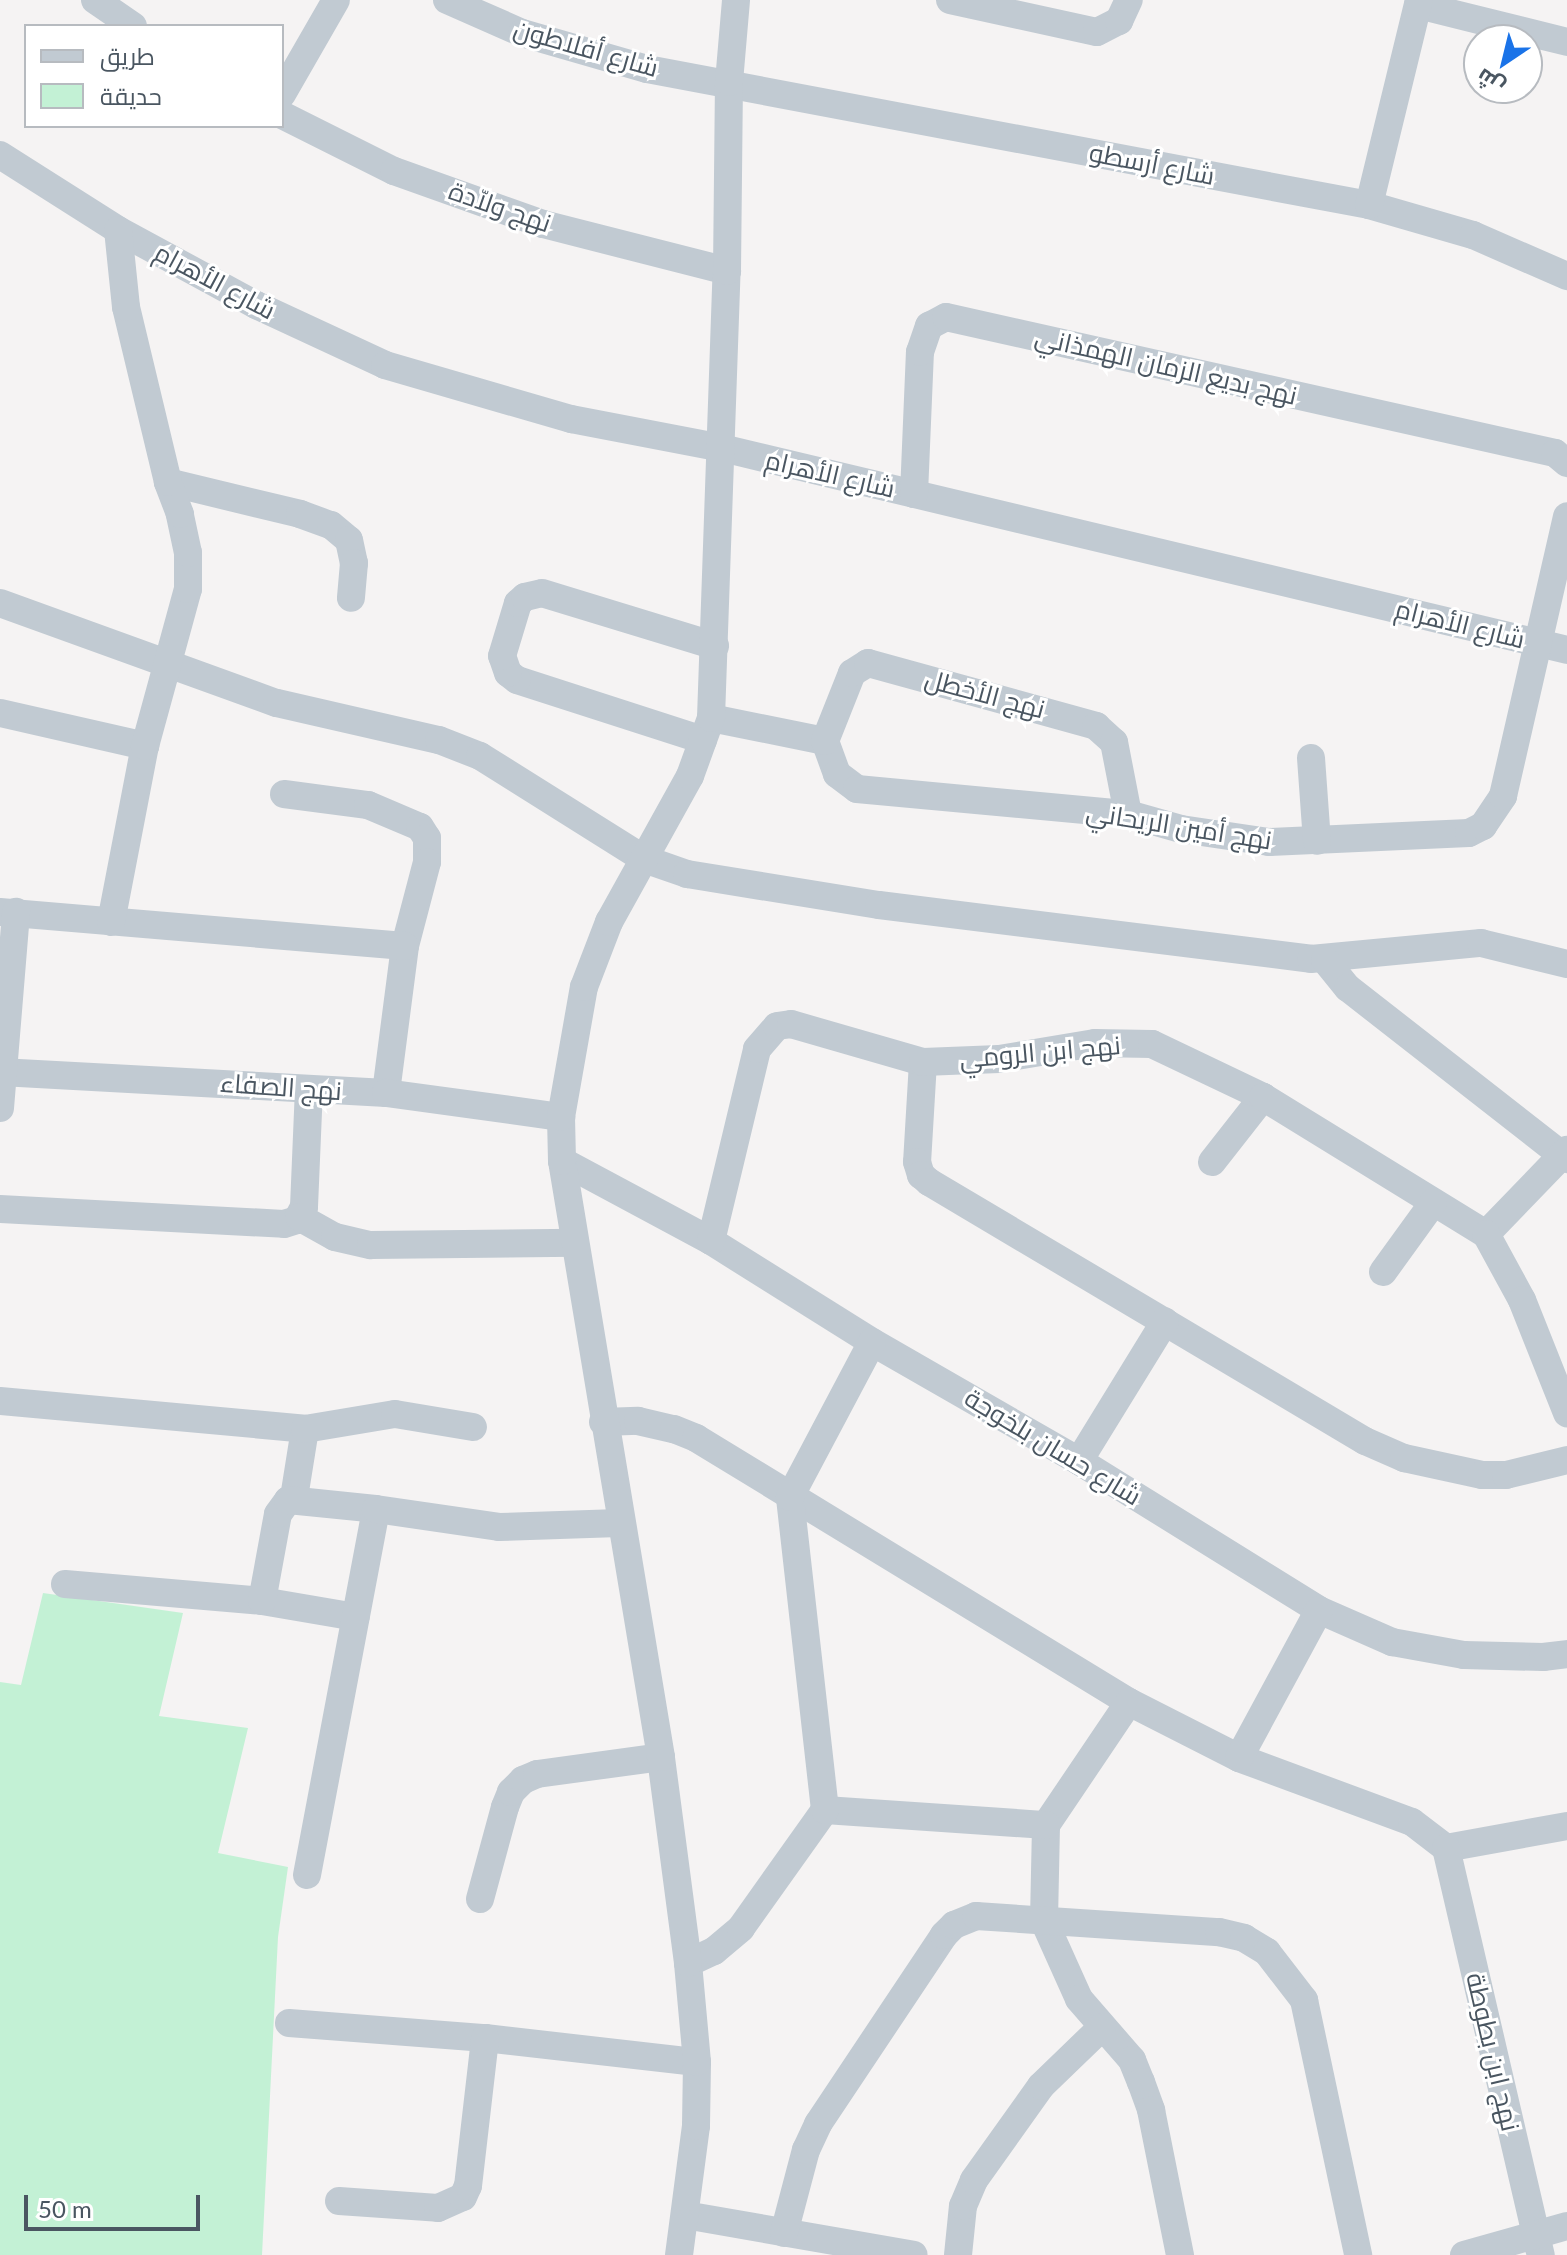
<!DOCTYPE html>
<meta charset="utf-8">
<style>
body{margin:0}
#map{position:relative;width:1567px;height:2255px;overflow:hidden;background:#f5f3f3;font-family:Lato,Cairo,sans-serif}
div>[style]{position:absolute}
.green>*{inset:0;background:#c3f1d5}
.minor>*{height:28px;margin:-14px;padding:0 14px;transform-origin:14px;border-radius:14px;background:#c1cad2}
span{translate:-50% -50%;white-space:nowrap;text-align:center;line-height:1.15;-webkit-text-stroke:6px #fff;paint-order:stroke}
.street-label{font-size:26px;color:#4a5661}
.legend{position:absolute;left:24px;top:24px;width:260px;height:104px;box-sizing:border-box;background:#fff;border:2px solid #b7bbc0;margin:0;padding:10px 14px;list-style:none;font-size:24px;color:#4a5661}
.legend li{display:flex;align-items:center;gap:16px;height:40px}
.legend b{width:40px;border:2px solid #b7bbc0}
.north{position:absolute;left:1463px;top:24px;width:80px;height:80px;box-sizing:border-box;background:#fff;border:2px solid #b7bbc0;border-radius:50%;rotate:215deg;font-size:22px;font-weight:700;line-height:32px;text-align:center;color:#4a5661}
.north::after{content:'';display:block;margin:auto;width:28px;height:36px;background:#1a73e8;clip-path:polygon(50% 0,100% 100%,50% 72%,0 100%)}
.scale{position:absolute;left:24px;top:2195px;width:176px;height:36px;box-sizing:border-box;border:4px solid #4a5661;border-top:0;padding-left:10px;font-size:24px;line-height:28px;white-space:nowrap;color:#4a5661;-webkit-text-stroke:6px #fff;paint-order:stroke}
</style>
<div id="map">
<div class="green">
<div style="clip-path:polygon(43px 1593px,183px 1613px,159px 1716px,248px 1728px,218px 1853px,288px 1867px,278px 1937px,262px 2255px,0 2255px,0 1682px,21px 1685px)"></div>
</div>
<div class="minor">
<div style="left:95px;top:0;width:46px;rotate:34.4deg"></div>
<div style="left:447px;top:0;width:82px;rotate:23.7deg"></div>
<div style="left:522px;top:33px;width:130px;rotate:16.1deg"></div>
<div style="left:647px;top:69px;width:735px;rotate:10.67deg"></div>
<div style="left:1369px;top:205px;width:108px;rotate:16.1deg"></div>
<div style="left:1473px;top:235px;width:103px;rotate:23.6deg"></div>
<div style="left:950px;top:0;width:150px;rotate:12.3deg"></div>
<div style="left:1097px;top:32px;width:25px;rotate:-27deg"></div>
<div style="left:1119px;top:21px;width:23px;rotate:-65deg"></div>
<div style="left:1418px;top:5px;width:154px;rotate:13.9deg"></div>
<div style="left:282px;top:94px;width:108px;rotate:-60.1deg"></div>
<div style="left:282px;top:115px;width:125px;rotate:26.6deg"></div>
<div style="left:394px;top:171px;width:158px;rotate:19.6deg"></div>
<div style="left:543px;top:224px;width:190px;rotate:14.3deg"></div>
<div style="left:0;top:155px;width:140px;rotate:32.4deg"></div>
<div style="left:118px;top:230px;width:157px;rotate:28.5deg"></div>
<div style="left:256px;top:305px;width:142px;rotate:24.9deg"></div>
<div style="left:385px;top:365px;width:194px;rotate:16.2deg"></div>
<div style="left:571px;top:419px;width:154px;rotate:10.9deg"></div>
<div style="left:722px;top:448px;width:869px;rotate:13.44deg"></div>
<div style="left:1369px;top:205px;width:211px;rotate:-76.3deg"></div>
<div style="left:168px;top:482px;width:136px;rotate:13.6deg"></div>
<div style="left:300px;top:514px;width:33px;rotate:20deg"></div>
<div style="left:331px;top:525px;width:23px;rotate:40deg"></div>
<div style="left:349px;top:540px;width:24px;rotate:78deg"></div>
<div style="left:354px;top:563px;width:35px;rotate:95deg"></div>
<div style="left:914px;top:494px;width:142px;rotate:-87.6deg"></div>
<div style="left:920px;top:352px;width:28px;rotate:-71deg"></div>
<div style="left:929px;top:326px;width:19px;rotate:-28deg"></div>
<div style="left:946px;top:317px;width:624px;rotate:12.59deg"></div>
<div style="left:1555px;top:453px;width:16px;rotate:40deg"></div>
<div style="left:0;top:603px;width:294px;rotate:19.9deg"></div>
<div style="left:277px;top:703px;width:166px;rotate:12.9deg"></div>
<div style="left:439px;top:740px;width:44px;rotate:21.3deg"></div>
<div style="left:480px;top:756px;width:194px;rotate:32.1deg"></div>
<div style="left:644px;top:859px;width:46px;rotate:19.2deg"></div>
<div style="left:687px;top:874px;width:194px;rotate:9.2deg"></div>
<div style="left:879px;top:905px;width:435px;rotate:7.1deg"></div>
<div style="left:1311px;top:959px;width:171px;rotate:-5.4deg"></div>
<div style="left:1481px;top:943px;width:89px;rotate:13.7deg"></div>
<div style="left:0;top:713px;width:149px;rotate:12.8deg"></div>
<div style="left:711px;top:718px;width:116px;rotate:11.4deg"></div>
<div style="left:825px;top:741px;width:35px;rotate:70deg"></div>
<div style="left:837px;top:774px;width:25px;rotate:37deg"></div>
<div style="left:857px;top:789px;width:272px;rotate:5.3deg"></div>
<div style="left:1128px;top:814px;width:55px;rotate:15.8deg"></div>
<div style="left:1181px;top:829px;width:89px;rotate:8.4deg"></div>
<div style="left:1269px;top:842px;width:200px;rotate:-2.6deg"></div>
<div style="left:1469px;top:833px;width:16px;rotate:-27deg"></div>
<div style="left:1483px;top:826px;width:36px;rotate:-56deg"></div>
<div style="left:1503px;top:796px;width:287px;rotate:-77.1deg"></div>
<div style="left:703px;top:740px;width:195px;rotate:-162.1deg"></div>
<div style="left:517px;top:680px;width:11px;rotate:-142deg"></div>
<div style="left:508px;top:673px;width:18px;rotate:-109deg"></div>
<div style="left:502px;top:656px;width:55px;rotate:-73.2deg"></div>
<div style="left:518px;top:603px;width:9px;rotate:-41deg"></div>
<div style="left:525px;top:597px;width:17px;rotate:-13deg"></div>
<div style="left:542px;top:593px;width:181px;rotate:17deg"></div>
<div style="left:825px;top:741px;width:73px;rotate:-68.3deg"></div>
<div style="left:852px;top:673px;width:19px;rotate:-32deg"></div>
<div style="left:868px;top:663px;width:237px;rotate:15.4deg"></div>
<div style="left:1096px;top:726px;width:24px;rotate:42deg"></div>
<div style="left:1114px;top:742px;width:73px;rotate:79deg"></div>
<div style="left:1311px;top:758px;width:83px;rotate:85.9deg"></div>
<div style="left:284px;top:794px;width:85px;rotate:7.5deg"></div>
<div style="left:368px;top:805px;width:56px;rotate:22.9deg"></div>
<div style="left:420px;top:827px;width:13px;rotate:58deg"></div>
<div style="left:427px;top:838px;width:24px;rotate:90deg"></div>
<div style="left:427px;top:862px;width:87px;rotate:104.7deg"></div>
<div style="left:405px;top:946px;width:148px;rotate:97.4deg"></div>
<div style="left:0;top:912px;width:406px;rotate:4.8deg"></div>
<div style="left:111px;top:922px;width:179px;rotate:-79.1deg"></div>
<div style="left:145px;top:746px;width:163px;rotate:-74.7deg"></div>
<div style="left:188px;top:589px;width:36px;rotate:-90deg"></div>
<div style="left:188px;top:553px;width:40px;rotate:-102deg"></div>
<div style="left:180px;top:514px;width:34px;rotate:-111deg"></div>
<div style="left:168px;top:482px;width:180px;rotate:-103.5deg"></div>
<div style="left:126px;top:307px;width:77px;rotate:-95.9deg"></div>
<div style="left:1325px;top:960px;width:36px;rotate:51deg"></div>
<div style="left:1348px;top:988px;width:278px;rotate:38deg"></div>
<div style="left:923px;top:1062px;width:100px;rotate:93.4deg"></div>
<div style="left:917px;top:1162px;width:14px;rotate:73deg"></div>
<div style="left:921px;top:1175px;width:11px;rotate:41deg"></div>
<div style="left:929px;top:1182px;width:507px;rotate:30.71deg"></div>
<div style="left:1365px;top:1441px;width:43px;rotate:23.6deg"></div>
<div style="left:1404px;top:1458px;width:80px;rotate:12.3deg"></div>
<div style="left:1482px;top:1475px;width:24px"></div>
<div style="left:1506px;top:1475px;width:63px;rotate:-13.8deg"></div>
<div style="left:0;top:1072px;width:387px;rotate:3.1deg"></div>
<div style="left:386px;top:1093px;width:177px;rotate:7.8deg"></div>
<div style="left:0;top:1108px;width:197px;rotate:-85.3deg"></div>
<div style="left:562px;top:1161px;width:169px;rotate:28.2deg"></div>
<div style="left:711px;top:1241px;width:190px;rotate:32.1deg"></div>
<div style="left:872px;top:1342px;width:239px;rotate:29.9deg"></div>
<div style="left:1079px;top:1461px;width:282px;rotate:31.8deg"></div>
<div style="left:1319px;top:1610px;width:80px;rotate:23.7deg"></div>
<div style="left:1392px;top:1642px;width:73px;rotate:10.2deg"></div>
<div style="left:1464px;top:1655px;width:79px;rotate:1.5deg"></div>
<div style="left:1543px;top:1657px;width:24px;rotate:-7deg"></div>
<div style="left:1212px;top:1162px;width:83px;rotate:-51.9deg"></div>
<div style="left:0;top:1209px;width:284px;rotate:3deg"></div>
<div style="left:284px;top:1224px;width:14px;rotate:-17deg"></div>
<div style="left:297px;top:1220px;width:15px;rotate:-62deg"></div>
<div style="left:304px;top:1207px;width:118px;rotate:-87.6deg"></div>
<div style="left:299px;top:1217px;width:41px;rotate:29.1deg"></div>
<div style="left:335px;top:1237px;width:37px;rotate:13deg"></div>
<div style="left:371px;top:1245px;width:204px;rotate:-0.6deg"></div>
<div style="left:1486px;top:1234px;width:117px;rotate:-46deg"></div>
<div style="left:711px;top:1241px;width:197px;rotate:-76.5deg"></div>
<div style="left:757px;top:1049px;width:30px;rotate:-49deg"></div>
<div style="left:777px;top:1026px;width:14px;rotate:-8deg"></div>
<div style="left:791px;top:1024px;width:137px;rotate:16.1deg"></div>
<div style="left:923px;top:1062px;width:76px;rotate:-2.3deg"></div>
<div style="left:999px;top:1059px;width:97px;rotate:-9.5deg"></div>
<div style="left:1095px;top:1043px;width:57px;rotate:1deg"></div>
<div style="left:1152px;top:1044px;width:123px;rotate:25.5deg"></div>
<div style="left:1263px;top:1097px;width:262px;rotate:31.6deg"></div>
<div style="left:1486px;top:1234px;width:75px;rotate:61.4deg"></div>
<div style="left:1522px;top:1300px;width:122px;rotate:68.3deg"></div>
<div style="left:1383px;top:1272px;width:85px;rotate:-54.1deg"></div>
<div style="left:0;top:1401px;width:306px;rotate:5.2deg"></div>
<div style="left:305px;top:1429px;width:70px;rotate:99.1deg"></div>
<div style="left:603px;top:1422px;width:35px;rotate:-2deg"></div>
<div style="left:638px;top:1421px;width:37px;rotate:13deg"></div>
<div style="left:674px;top:1429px;width:24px;rotate:22deg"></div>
<div style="left:696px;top:1438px;width:507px;rotate:31.37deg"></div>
<div style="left:1129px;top:1702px;width:123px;rotate:27deg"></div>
<div style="left:1239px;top:1758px;width:184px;rotate:20.3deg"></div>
<div style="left:1412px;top:1822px;width:43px;rotate:37.4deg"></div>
<div style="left:1446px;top:1848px;width:123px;rotate:-10.3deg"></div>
<div style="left:305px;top:1429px;width:91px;rotate:-9.5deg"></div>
<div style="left:395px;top:1414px;width:79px;rotate:9.5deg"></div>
<div style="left:1079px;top:1461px;width:164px;rotate:-58.4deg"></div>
<div style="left:65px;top:1584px;width:198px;rotate:4.9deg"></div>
<div style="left:262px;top:1601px;width:95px;rotate:9.7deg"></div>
<div style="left:262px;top:1601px;width:88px;rotate:-79.6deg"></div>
<div style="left:278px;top:1514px;width:17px;rotate:-54deg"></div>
<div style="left:288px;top:1500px;width:88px;rotate:5.8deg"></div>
<div style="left:1129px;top:1702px;width:148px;rotate:124deg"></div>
<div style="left:1046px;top:1825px;width:96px;rotate:91.2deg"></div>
<div style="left:1044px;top:1921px;width:85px;rotate:65.8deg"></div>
<div style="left:1079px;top:1999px;width:81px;rotate:49deg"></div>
<div style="left:1132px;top:2060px;width:24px;rotate:68deg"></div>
<div style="left:1141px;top:2082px;width:30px;rotate:70deg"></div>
<div style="left:1151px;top:2110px;width:148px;rotate:78.7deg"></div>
<div style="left:1239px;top:1758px;width:168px;rotate:-61.6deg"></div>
<div style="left:825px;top:1810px;width:222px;rotate:3.9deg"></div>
<div style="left:1446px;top:1848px;width:418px;rotate:76.9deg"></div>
<div style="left:307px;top:1875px;width:372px;rotate:-79.3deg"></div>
<div style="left:376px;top:1509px;width:124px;rotate:8.3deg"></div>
<div style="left:499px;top:1527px;width:120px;rotate:-1.9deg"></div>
<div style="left:480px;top:1899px;width:95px;rotate:-74.8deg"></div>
<div style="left:505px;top:1807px;width:16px;rotate:-68deg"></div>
<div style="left:511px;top:1792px;width:17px;rotate:-45deg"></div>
<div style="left:523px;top:1780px;width:15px;rotate:-23deg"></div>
<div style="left:537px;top:1774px;width:125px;rotate:-7.8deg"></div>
<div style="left:688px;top:1963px;width:29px;rotate:-25deg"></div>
<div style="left:714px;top:1951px;width:35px;rotate:-40deg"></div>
<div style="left:741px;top:1928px;width:145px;rotate:-54.6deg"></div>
<div style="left:825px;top:1810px;width:315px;rotate:-96.4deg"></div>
<div style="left:790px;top:1497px;width:175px;rotate:-62.1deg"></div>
<div style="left:289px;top:2023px;width:197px;rotate:4.4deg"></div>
<div style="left:485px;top:2038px;width:213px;rotate:6.5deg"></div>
<div style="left:339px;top:2201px;width:99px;rotate:4deg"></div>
<div style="left:438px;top:2208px;width:27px;rotate:-24deg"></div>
<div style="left:463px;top:2197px;width:12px;rotate:-66deg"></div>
<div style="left:468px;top:2186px;width:149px;rotate:-83.4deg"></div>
<div style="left:685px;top:2215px;width:232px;rotate:9.9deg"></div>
<div style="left:784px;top:2233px;width:86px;rotate:-75.2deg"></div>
<div style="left:806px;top:2150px;width:29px;rotate:-65deg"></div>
<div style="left:818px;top:2124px;width:227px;rotate:-56.3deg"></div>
<div style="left:944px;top:1935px;width:14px;rotate:-45deg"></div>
<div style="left:954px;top:1925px;width:24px;rotate:-22deg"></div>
<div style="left:976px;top:1916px;width:244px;rotate:3.8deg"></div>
<div style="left:1219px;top:1932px;width:26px;rotate:13deg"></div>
<div style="left:1244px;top:1938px;width:27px;rotate:31deg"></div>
<div style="left:1267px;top:1952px;width:61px;rotate:52.4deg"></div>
<div style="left:1304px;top:2000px;width:261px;rotate:78deg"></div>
<div style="left:679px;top:2255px;width:130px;rotate:-82.5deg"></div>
<div style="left:696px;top:2126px;width:64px;rotate:-89.1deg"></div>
<div style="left:697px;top:2062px;width:99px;rotate:-95.2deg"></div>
<div style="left:688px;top:1963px;width:208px;rotate:-97.5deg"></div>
<div style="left:661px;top:1757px;width:604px;rotate:-99.43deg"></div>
<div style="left:562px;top:1161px;width:44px;rotate:-91.3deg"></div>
<div style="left:561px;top:1117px;width:132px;rotate:-80deg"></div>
<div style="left:584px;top:987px;width:70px;rotate:-69deg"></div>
<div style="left:609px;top:922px;width:167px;rotate:-61deg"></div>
<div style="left:690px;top:776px;width:62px;rotate:-70.1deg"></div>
<div style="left:711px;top:718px;width:447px;rotate:-88deg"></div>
<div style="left:727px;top:271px;width:189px;rotate:-89.4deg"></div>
<div style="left:729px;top:82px;width:82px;rotate:-85.1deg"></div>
<div style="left:958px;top:2255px;width:49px;rotate:-84.2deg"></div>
<div style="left:963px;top:2206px;width:28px;rotate:-67deg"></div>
<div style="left:974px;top:2180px;width:115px;rotate:-54.5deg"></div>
<div style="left:1041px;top:2086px;width:85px;rotate:-44deg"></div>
<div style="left:1464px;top:2255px;width:107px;rotate:-15.7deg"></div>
</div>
<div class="street-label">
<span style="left:586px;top:48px;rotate:16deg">شارع أفلاطون</span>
<span style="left:1152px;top:164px;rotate:11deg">شارع أرسطو</span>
<span style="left:500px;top:207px;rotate:19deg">نهج ولاّدة</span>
<span style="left:215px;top:281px;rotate:28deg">شارع الأهرام</span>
<span style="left:1166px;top:366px;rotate:13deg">نهج بديع الزمان الهمذاني</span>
<span style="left:830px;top:474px;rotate:13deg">شارع الأهرام</span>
<span style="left:1460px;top:624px;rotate:14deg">شارع الأهرام</span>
<span style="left:985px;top:694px;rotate:15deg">نهج الأخطل</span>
<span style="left:1179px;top:826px;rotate:9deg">نهج أمين الريحاني</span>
<span style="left:1040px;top:1052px;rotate:-5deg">نهج ابن الرومي</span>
<span style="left:281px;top:1087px;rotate:4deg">نهج الصفاء</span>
<span style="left:1053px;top:1447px;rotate:31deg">شارع حسان بلخوجة</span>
<span style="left:1493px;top:2052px;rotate:77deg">نهج ابن بطوطة</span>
</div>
<ul class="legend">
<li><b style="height:10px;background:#c1cad2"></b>طريق</li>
<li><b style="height:22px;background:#c3f1d5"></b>حديقة</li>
</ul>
<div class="north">ش</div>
<div class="scale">50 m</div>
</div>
